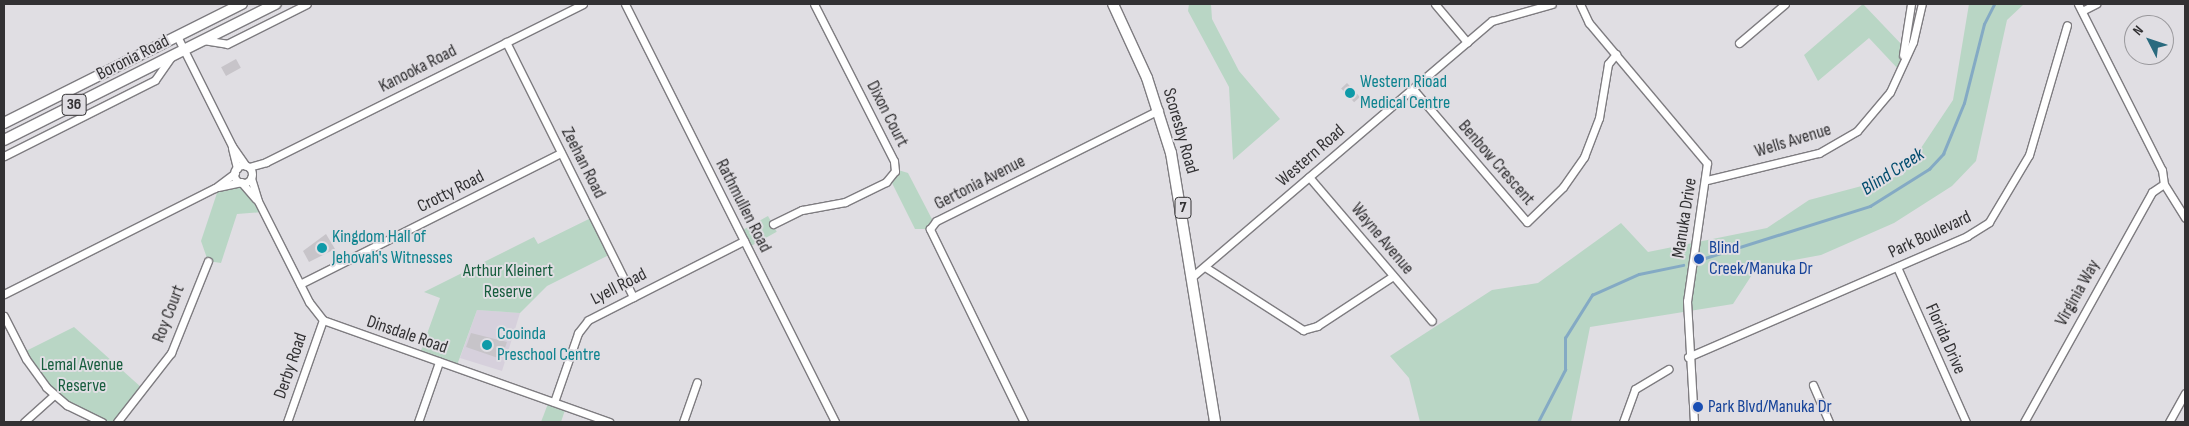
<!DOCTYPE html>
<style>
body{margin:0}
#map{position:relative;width:2189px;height:426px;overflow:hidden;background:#e0dee3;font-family:"Sofia Sans Condensed",sans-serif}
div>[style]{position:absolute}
.built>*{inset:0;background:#d6d0dc}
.green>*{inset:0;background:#b9d6c5;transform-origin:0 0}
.stream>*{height:2.5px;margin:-1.25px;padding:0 1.25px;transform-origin:1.25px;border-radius:1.25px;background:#84aac4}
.building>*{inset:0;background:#c7c4c9;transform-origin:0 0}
.roads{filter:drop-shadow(1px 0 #7e7c80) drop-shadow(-1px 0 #7e7c80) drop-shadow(0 1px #7e7c80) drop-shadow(0 -1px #7e7c80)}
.street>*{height:7px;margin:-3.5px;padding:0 3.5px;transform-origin:3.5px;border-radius:3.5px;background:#fff}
.street>.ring{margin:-3.5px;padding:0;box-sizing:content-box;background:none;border:7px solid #fff;border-radius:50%}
.primary>*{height:10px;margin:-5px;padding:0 5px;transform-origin:5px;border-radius:5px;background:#fff}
.dots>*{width:14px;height:14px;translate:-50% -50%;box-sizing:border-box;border:2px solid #e0dee3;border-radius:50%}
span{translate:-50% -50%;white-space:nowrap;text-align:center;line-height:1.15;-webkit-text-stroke:4px #e0dee3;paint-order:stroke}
.shield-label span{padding:1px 4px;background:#e0dee3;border:1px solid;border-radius:4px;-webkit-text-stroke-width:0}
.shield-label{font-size:16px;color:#323133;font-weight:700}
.street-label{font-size:18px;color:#323133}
.culture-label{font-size:18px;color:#0d838f}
.left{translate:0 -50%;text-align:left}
.transit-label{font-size:18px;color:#164399}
.park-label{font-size:18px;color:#175d3e}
.water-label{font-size:19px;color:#004b6d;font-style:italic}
.frame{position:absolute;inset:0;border:5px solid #323133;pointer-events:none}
.north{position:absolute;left:2124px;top:15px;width:50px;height:50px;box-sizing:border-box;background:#e0dee3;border:1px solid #9a999d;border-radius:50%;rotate:311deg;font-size:14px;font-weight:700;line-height:20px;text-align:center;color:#323133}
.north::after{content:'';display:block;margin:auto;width:18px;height:22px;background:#296a7e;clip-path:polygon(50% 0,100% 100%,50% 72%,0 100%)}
</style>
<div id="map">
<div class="built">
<div style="clip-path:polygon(477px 310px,520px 313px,502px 371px,460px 358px)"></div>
</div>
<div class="green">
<div style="clip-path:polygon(1189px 4px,1211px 4px,1212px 19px,1239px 71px,1280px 119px,1233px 160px,1229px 87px,1188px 11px)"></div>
<div style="clip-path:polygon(1863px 4px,1904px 47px,1899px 70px,1869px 38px,1818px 81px,1804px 55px)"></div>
<div style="clip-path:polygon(1969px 4px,2024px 4px,2007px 20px,1976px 161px,1952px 186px,1894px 223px,1821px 255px,1757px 267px,1733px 304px,1590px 327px,1571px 422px,1420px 422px,1409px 378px,1390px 356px,1492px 290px,1538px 283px,1621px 223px,1648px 252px,1767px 228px,1809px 200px,1903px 175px,1953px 100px)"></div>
<div style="clip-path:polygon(895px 169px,908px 173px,934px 223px,930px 229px,915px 229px,890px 179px)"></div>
<div style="clip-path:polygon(241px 182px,264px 212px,237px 214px,221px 263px,208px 261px,201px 241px,219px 187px)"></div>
<div style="left:768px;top:216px;width:18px;height:33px;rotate:61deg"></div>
<div style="clip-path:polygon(593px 217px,611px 254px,547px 286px,520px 313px,477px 310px,456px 368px,419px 356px,440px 298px,424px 292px,534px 237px,538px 244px)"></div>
<div style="clip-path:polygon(74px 327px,142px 388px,117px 422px,102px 422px,54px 395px,22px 353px)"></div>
<div style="clip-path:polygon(549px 401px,566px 407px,561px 422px,541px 422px)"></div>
</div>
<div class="stream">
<div style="left:1705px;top:258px;width:173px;rotate:-17.5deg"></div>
<div style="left:1870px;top:206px;width:70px;rotate:-32.1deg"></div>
<div style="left:1929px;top:169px;width:21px;rotate:-47deg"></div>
<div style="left:1943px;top:154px;width:55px;rotate:-67.6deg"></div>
<div style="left:1964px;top:103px;width:81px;rotate:-75.8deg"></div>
<div style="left:1984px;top:24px;width:22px;rotate:-63deg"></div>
<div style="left:1538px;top:422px;width:59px;rotate:-62.6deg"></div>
<div style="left:1565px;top:370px;width:32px;rotate:-90deg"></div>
<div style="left:1565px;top:338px;width:51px;rotate:-57.9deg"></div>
<div style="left:1592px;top:295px;width:51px;rotate:-24.1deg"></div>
<div style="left:1639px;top:274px;width:45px;rotate:-11.6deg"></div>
</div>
<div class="building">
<div style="left:236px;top:59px;width:10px;height:17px;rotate:61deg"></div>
<div style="left:1347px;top:83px;width:19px;height:8px;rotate:47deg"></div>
<div style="clip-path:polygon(326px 234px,335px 249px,309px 262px,303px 251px)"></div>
<div style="clip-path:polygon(471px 333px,507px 342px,501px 359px,466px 347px)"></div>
</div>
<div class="roads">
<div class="street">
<div style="left:625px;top:4px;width:468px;rotate:63.3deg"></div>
<div style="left:1435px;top:4px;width:50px;rotate:49.9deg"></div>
<div style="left:1580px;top:4px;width:21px;rotate:65deg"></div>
<div style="left:1589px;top:23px;width:183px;rotate:49.9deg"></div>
<div style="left:1707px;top:163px;width:139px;rotate:98.2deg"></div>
<div style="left:1687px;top:301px;width:121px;rotate:86.7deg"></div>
<div style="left:2078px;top:4px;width:186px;rotate:63.2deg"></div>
<div style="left:2162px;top:170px;width:14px;rotate:82deg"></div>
<div style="left:2164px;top:184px;width:40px;rotate:58deg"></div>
<div style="left:2082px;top:11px;width:16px;rotate:-27deg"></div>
<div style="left:177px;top:36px;width:123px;rotate:63.4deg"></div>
<div style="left:232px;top:146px;width:24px;rotate:55deg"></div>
<div style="left:203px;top:40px;width:24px;rotate:9deg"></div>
<div style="left:227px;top:44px;width:89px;rotate:-26.6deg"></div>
<div style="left:506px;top:42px;width:285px;rotate:63.5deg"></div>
<div style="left:1739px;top:43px;width:60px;rotate:-40.3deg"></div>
<div style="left:1903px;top:55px;width:52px;rotate:-81.1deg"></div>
<div style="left:1413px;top:89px;width:175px;rotate:49.4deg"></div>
<div style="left:1527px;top:222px;width:50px;rotate:-44.2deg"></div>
<div style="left:1563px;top:187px;width:37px;rotate:-55deg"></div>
<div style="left:1584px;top:157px;width:42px;rotate:-69deg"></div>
<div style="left:1599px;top:118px;width:55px;rotate:-80.5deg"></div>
<div style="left:1608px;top:64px;width:13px;rotate:-51deg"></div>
<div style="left:232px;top:148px;width:21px;rotate:76deg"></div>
<div style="left:4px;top:156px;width:169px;rotate:-26.7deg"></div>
<div style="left:155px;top:80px;width:28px;rotate:-55deg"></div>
<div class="ring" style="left:234px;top:165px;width:11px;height:11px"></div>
<div style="left:249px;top:167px;width:18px;rotate:-16deg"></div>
<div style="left:266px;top:162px;width:354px;rotate:-26.5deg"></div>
<div style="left:1309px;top:177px;width:189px;rotate:49.5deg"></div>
<div style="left:251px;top:178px;width:24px;rotate:73deg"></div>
<div style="left:258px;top:201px;width:113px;rotate:63.2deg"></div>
<div style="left:309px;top:302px;width:23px;rotate:52deg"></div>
<div style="left:323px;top:320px;width:304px;rotate:19.6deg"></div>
<div style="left:1707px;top:180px;width:115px;rotate:-13.6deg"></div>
<div style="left:1819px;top:153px;width:44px;rotate:-30.1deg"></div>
<div style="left:1857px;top:131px;width:51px;rotate:-49.8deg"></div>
<div style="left:1890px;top:92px;width:55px;rotate:-65.3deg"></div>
<div style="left:1913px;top:42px;width:39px;rotate:-77deg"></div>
<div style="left:242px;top:183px;width:21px;rotate:49deg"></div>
<div style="left:218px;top:187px;width:24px;rotate:-12deg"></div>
<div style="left:773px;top:224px;width:32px;rotate:-26deg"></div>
<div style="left:802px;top:210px;width:44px;rotate:-10.5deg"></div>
<div style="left:845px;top:202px;width:46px;rotate:-26deg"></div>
<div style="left:886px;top:182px;width:14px;rotate:-51deg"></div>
<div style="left:895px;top:171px;width:10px;rotate:-96deg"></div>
<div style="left:894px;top:161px;width:176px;rotate:-117deg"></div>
<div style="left:1205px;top:267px;width:117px;rotate:32.7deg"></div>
<div style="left:1303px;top:330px;width:15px;rotate:-16deg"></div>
<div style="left:1317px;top:326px;width:91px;rotate:-33.3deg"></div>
<div style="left:1897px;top:267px;width:170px;rotate:66deg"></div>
<div style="left:1193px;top:276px;width:393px;rotate:-40.5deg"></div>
<div style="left:1492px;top:21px;width:62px;rotate:-15.8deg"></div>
<div style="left:300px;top:284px;width:292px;rotate:-26.7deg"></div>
<div style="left:4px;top:294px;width:236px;rotate:-26.7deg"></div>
<div style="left:215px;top:188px;width:25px;rotate:-37deg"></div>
<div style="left:4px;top:316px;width:48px;rotate:62.9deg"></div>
<div style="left:26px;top:359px;width:34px;rotate:54deg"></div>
<div style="left:46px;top:387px;width:28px;rotate:41deg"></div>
<div style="left:67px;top:405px;width:39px;rotate:26deg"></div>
<div style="left:1688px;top:357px;width:304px;rotate:-23.4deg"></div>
<div style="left:1967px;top:236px;width:26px;rotate:-32deg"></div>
<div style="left:1989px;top:222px;width:78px;rotate:-59.2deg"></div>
<div style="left:2029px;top:155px;width:135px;rotate:-73.7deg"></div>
<div style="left:1813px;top:385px;width:40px;rotate:66.6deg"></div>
<div style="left:554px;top:402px;width:73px;rotate:-70.8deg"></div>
<div style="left:578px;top:333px;width:16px;rotate:-52deg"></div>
<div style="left:588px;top:320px;width:175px;rotate:-26.9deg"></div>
<div style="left:24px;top:422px;width:40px;rotate:-42deg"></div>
<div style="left:117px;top:422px;width:88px;rotate:-52deg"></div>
<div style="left:171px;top:353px;width:99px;rotate:-68.1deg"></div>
<div style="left:287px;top:422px;width:108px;rotate:-70.6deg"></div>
<div style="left:418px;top:422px;width:64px;rotate:-70.7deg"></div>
<div style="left:683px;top:422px;width:42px;rotate:-70.7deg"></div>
<div style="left:1024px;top:422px;width:215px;rotate:-116deg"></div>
<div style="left:930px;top:229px;width:10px;rotate:-53deg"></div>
<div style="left:936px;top:221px;width:249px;rotate:-26.5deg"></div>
<div style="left:1623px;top:422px;width:35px;rotate:-70deg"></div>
<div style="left:1635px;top:389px;width:39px;rotate:-31deg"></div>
<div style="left:2024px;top:422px;width:263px;rotate:-60.9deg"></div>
<div style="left:2152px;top:192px;width:14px;rotate:-34deg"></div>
<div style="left:2169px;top:422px;width:33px;rotate:-61deg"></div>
</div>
<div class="primary">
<div style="left:1113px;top:4px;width:81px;rotate:65.3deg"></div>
<div style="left:1147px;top:78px;width:79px;rotate:72.3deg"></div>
<div style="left:1171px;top:153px;width:273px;rotate:80.7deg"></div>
<div style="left:4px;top:123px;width:266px;rotate:-26.6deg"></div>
<div style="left:4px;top:140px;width:304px;rotate:-26.6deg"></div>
</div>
</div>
<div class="dots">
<div style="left:1350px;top:93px;background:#0f9aa8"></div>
<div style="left:322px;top:248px;background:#0f9aa8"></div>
<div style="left:1699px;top:259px;background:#1a4fb4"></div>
<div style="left:487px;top:345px;background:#0f9aa8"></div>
<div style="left:1698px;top:407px;background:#1a4fb4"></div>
</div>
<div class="shield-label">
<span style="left:74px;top:105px">36</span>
<span style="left:1183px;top:208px">7</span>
</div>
<div class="street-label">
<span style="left:133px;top:58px;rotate:-27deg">Boronia Road</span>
<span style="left:418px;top:69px;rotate:-27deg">Kanooka Road</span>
<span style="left:887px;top:114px;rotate:63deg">Dixon Court</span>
<span style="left:1180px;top:131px;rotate:74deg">Scoresby Road</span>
<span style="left:1793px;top:141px;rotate:-17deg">Wells Avenue</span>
<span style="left:1311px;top:156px;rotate:-41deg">Western Road</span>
<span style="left:583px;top:163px;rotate:63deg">Zeehan Road</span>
<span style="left:1496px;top:163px;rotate:49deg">Benbow Crescent</span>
<span style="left:980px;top:183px;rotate:-27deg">Gertonia Avenue</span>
<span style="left:451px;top:192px;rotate:-27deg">Crotty Road</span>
<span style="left:743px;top:206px;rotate:63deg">Rathmullen Road</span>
<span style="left:1685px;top:218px;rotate:-81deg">Manuka Drive</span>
<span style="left:1930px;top:235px;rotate:-25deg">Park Boulevard</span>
<span style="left:1382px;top:239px;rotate:50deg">Wayne Avenue</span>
<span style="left:619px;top:287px;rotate:-27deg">Lyell Road</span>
<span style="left:2078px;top:293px;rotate:-61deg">Virginia Way</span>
<span style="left:169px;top:314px;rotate:-69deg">Roy Court</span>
<span style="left:407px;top:335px;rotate:19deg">Dinsdale Road</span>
<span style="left:1945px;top:339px;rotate:66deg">Florida Drive</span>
<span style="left:291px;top:366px;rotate:-71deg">Derby Road</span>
</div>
<div class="culture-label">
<span class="left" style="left:1360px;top:93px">Western Rioad<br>Medical Centre</span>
<span class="left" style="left:332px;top:248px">Kingdom Hall of<br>Jehovah's Witnesses</span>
<span class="left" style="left:497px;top:345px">Cooinda<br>Preschool Centre</span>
</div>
<div class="transit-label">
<span class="left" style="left:1709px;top:259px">Blind<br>Creek/Manuka Dr</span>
<span class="left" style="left:1708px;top:407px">Park Blvd/Manuka Dr</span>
</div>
<div class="park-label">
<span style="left:508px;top:282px">Arthur Kleinert<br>Reserve</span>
<span style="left:82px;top:376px">Lemal Avenue<br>Reserve</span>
</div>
<div class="water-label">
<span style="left:1893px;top:172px;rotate:-33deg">Blind Creek</span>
</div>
<div class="frame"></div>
<div class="north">N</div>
</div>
